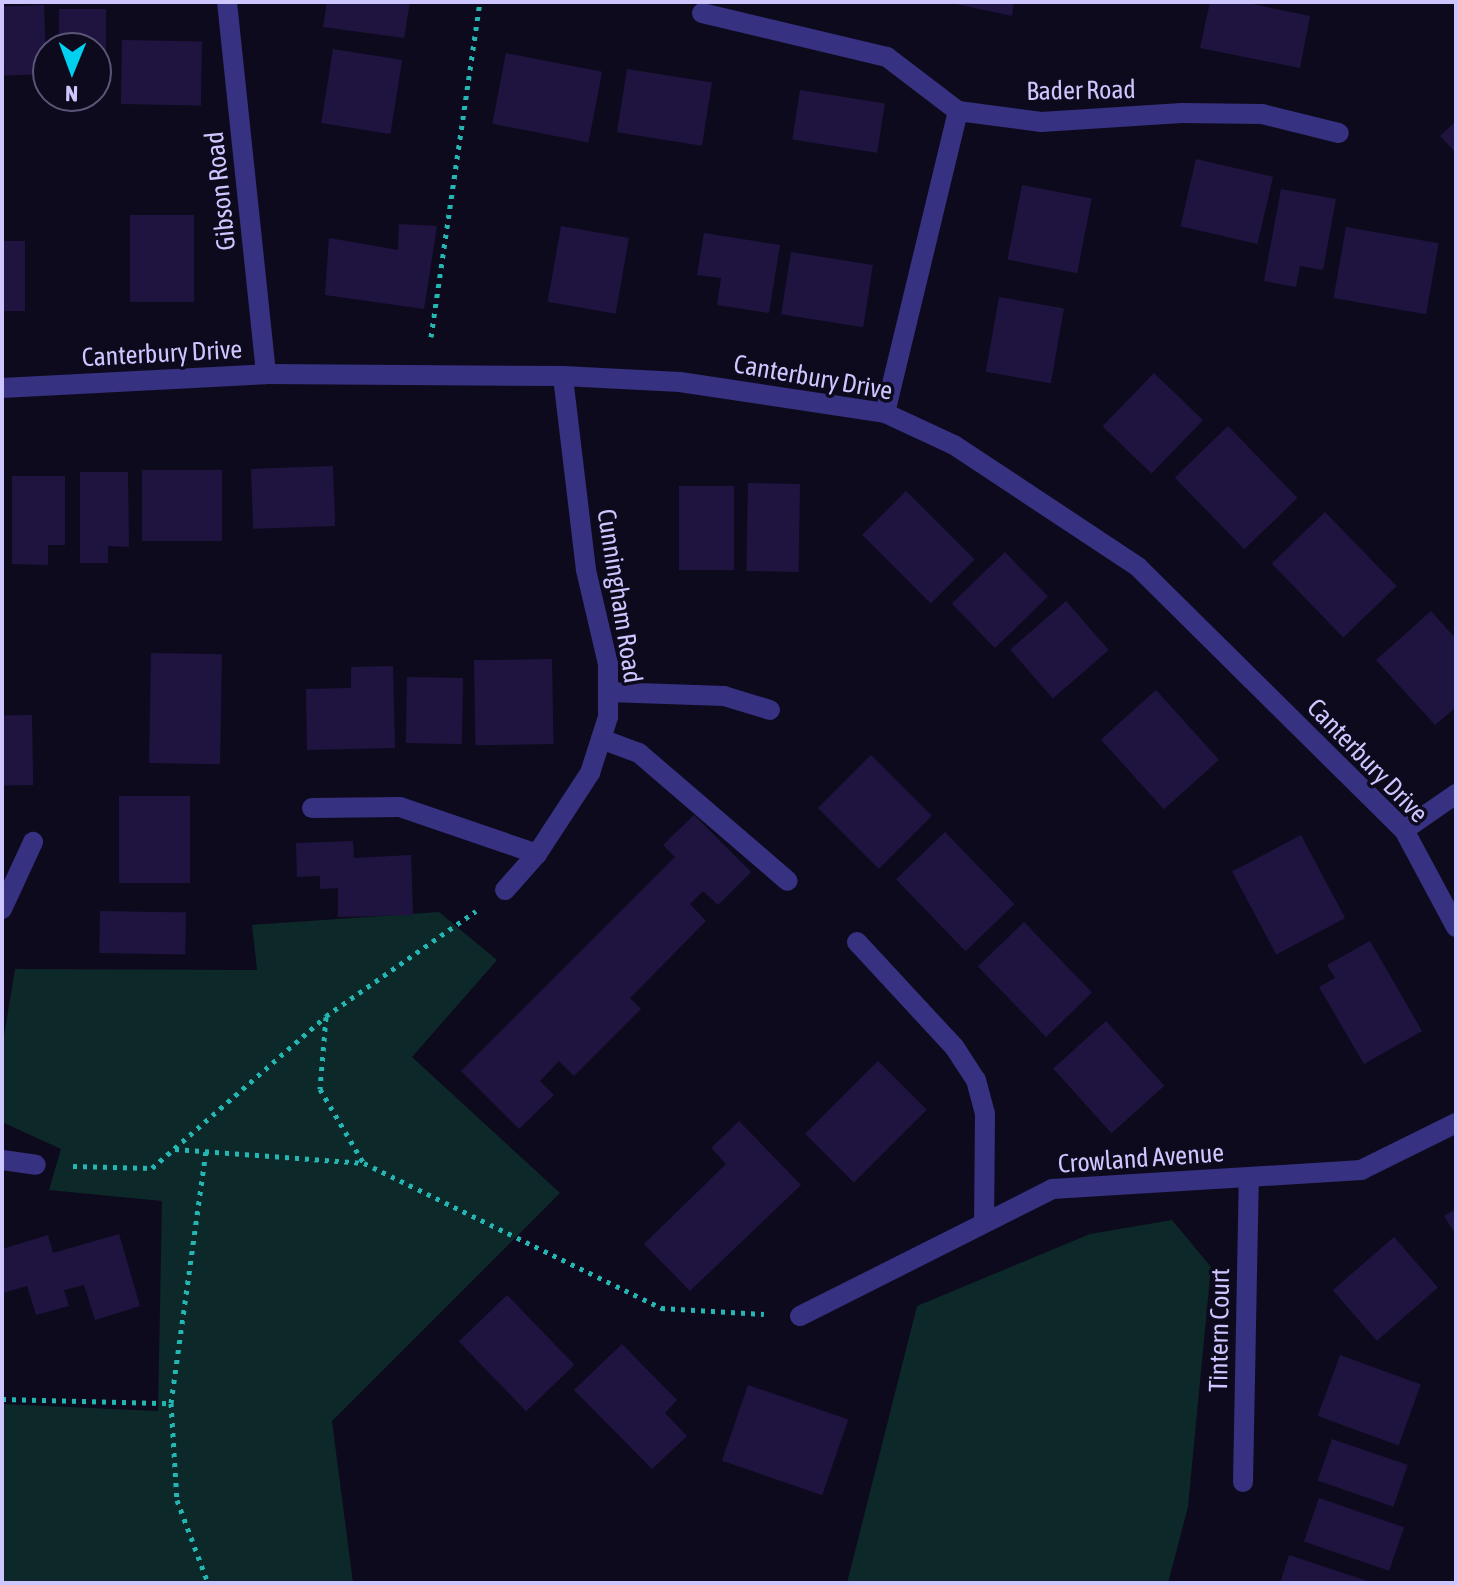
<!DOCTYPE html>
<style>
body{margin:0}
#map{position:relative;width:1458px;height:1585px;overflow:hidden;background:#0e0a1d;font-family:"Asap Condensed",sans-serif}
div>[style]{position:absolute}
.green>*{inset:0;background:#0c2828}
.building>*{inset:0;background:#1f1440;transform-origin:0 0}
.path>*{height:5px;margin-top:-2.5px;transform-origin:0;background:repeating-linear-gradient(90deg,#23b6b2 0 4px,transparent 0 10px)}
.minor>*{height:20px;margin:-10px;padding:0 10px;transform-origin:10px;border-radius:10px;background:#363180}
span{translate:-50% -50%;white-space:nowrap;text-align:center;line-height:1.15;-webkit-text-stroke:7px #0e0a1d;paint-order:stroke}
.street-label{font-size:26px;color:#cec6ff}
.frame{position:absolute;inset:0;border:4px solid #cec6ff;pointer-events:none}
.north{position:absolute;left:32px;top:32px;width:80px;height:80px;box-sizing:border-box;background:#0e0a1d;border:2px solid #5b5577;border-radius:50%;rotate:181deg;font-size:22px;font-weight:700;line-height:32px;text-align:center;color:#cec6ff}
.north::after{content:'';display:block;margin:auto;width:28px;height:36px;background:#00d1f1;clip-path:polygon(50% 0,100% 100%,50% 72%,0 100%)}
</style>
<div id="map">
<div class="green">
<div style="clip-path:polygon(439px 912px,497px 960px,412px 1057px,560px 1193px,332px 1421px,353px 1583px,2px 1583px,2px 1404px,158px 1411px,162px 1201px,49px 1190px,61px 1149px,2px 1122px,2px 1048px,15px 969px,257px 970px,252px 925px)"></div>
<div style="clip-path:polygon(1172px 1220px,1211px 1267px,1188px 1507px,1168px 1583px,847px 1583px,917px 1306px,1090px 1234px)"></div>
</div>
<div class="building">
<div style="clip-path:polygon(327px 2px,410px 2px,404px 38px,323px 27px)"></div>
<div style="clip-path:polygon(947px 2px,1014px 2px,1012px 16px)"></div>
<div style="clip-path:polygon(1210px 2px,1243px 2px,1310px 16px,1300px 68px,1200px 48px)"></div>
<div style="left:44px;top:5px;width:69px;height:42px;rotate:88deg"></div>
<div style="clip-path:polygon(59px 9px,106px 9px,106px 89px,96px 89px,96px 48px,59px 48px)"></div>
<div style="left:122px;top:40px;width:80px;height:64px;rotate:1deg"></div>
<div style="left:333px;top:49px;width:70px;height:75px;rotate:9deg"></div>
<div style="left:506px;top:53px;width:98px;height:72px;rotate:11deg"></div>
<div style="left:627px;top:69px;width:86px;height:64px;rotate:9deg"></div>
<div style="left:800px;top:90px;width:86px;height:50px;rotate:9deg"></div>
<div style="clip-path:polygon(1456px 121px,1456px 153px,1440px 136px)"></div>
<div style="left:1196px;top:159px;width:79px;height:69px;rotate:13deg"></div>
<div style="left:1022px;top:185px;width:71px;height:76px;rotate:11deg"></div>
<div style="clip-path:polygon(1281px 189px,1336px 199px,1323px 270px,1300px 266px,1296px 287px,1264px 281px)"></div>
<div style="left:130px;top:215px;width:64px;height:87px"></div>
<div style="clip-path:polygon(399px 224px,437px 226px,424px 309px,325px 295px,329px 238px,398px 250px)"></div>
<div style="left:561px;top:226px;width:69px;height:77px;rotate:10deg"></div>
<div style="left:1346px;top:227px;width:94px;height:72px;rotate:10deg"></div>
<div style="clip-path:polygon(704px 233px,780px 245px,769px 313px,717px 305px,721px 278px,697px 275px)"></div>
<div style="left:2px;top:241px;width:23px;height:70px"></div>
<div style="left:791px;top:252px;width:83px;height:63px;rotate:9deg"></div>
<div style="left:999px;top:297px;width:66px;height:76px;rotate:10deg"></div>
<div style="left:1154px;top:373px;width:68px;height:74px;rotate:44deg"></div>
<div style="left:1228px;top:426px;width:100px;height:74px;rotate:46deg"></div>
<div style="left:333px;top:466px;width:60px;height:82px;rotate:88deg"></div>
<div style="left:142px;top:470px;width:80px;height:71px"></div>
<div style="clip-path:polygon(80px 472px,128px 472px,129px 547px,108px 546px,108px 563px,80px 563px)"></div>
<div style="clip-path:polygon(12px 476px,65px 476px,65px 545px,48px 545px,48px 565px,12px 564px)"></div>
<div style="left:748px;top:483px;width:52px;height:88px;rotate:1deg"></div>
<div style="left:679px;top:486px;width:55px;height:84px"></div>
<div style="left:906px;top:491px;width:97px;height:62px;rotate:45deg"></div>
<div style="left:1325px;top:512px;width:103px;height:74px;rotate:46deg"></div>
<div style="left:1005px;top:552px;width:62px;height:74px;rotate:46deg"></div>
<div style="left:1066px;top:601px;width:65px;height:74px;rotate:49deg"></div>
<div style="clip-path:polygon(1431px 611px,1456px 639px,1456px 707px,1435px 725px,1376px 660px)"></div>
<div style="left:151px;top:653px;width:71px;height:110px;rotate:1deg"></div>
<div style="left:552px;top:659px;width:85px;height:78px;rotate:89deg"></div>
<div style="clip-path:polygon(393px 666px,395px 748px,307px 750px,306px 689px,351px 688px,351px 667px)"></div>
<div style="left:407px;top:677px;width:56px;height:66px;rotate:1deg"></div>
<div style="left:1156px;top:690px;width:94px;height:74px;rotate:48deg"></div>
<div style="left:32px;top:715px;width:70px;height:30px;rotate:89deg"></div>
<div style="left:871px;top:755px;width:86px;height:75px;rotate:45deg"></div>
<div style="left:119px;top:796px;width:71px;height:87px"></div>
<div style="clip-path:polygon(694px 815px,751px 872px,718px 905px,703px 891px,690px 904px,706px 921px,630px 998px,641px 1009px,574px 1076px,559px 1061px,540px 1081px,554px 1095px,519px 1129px,461px 1071px,675px 857px,663px 845px)"></div>
<div style="left:945px;top:832px;width:100px;height:68px;rotate:46deg"></div>
<div style="left:1301px;top:835px;width:94px;height:78px;rotate:62deg"></div>
<div style="clip-path:polygon(353px 841px,354px 858px,411px 855px,413px 915px,338px 917px,338px 888px,320px 889px,320px 876px,297px 877px,296px 843px)"></div>
<div style="left:100px;top:911px;width:86px;height:42px;rotate:1deg"></div>
<div style="left:1024px;top:922px;width:98px;height:64px;rotate:46deg"></div>
<div style="clip-path:polygon(1370px 941px,1422px 1031px,1364px 1064px,1319px 987px,1335px 978px,1327px 965px)"></div>
<div style="left:1106px;top:1021px;width:87px;height:71px;rotate:48deg"></div>
<div style="left:878px;top:1061px;width:69px;height:103px;rotate:45deg"></div>
<div style="clip-path:polygon(739px 1121px,801px 1185px,690px 1291px,644px 1244px,726px 1164px,711px 1148px)"></div>
<div style="clip-path:polygon(1456px 1209px,1456px 1235px,1444px 1216px)"></div>
<div style="clip-path:polygon(119px 1234px,140px 1306px,95px 1320px,84px 1285px,64px 1290px,69px 1306px,36px 1315px,27px 1286px,2px 1293px,2px 1249px,48px 1235px,53px 1253px)"></div>
<div style="left:1394px;top:1237px;width:67px;height:81px;rotate:49deg"></div>
<div style="left:507px;top:1295px;width:97px;height:67px;rotate:46deg"></div>
<div style="clip-path:polygon(622px 1344px,677px 1400px,665px 1413px,687px 1436px,652px 1469px,574px 1390px)"></div>
<div style="left:1340px;top:1355px;width:86px;height:65px;rotate:20deg"></div>
<div style="left:748px;top:1385px;width:106px;height:80px;rotate:19deg"></div>
<div style="left:1332px;top:1439px;width:80px;height:44px;rotate:19deg"></div>
<div style="left:1319px;top:1498px;width:90px;height:46px;rotate:19deg"></div>
<div style="clip-path:polygon(1289px 1555px,1370px 1582px,1369px 1583px,1280px 1583px)"></div>
</div>
<div class="path">
<div style="left:431px;top:337px;width:339px;rotate:-81.7deg"></div>
<div style="left:326px;top:1017px;width:72px;rotate:94.8deg"></div>
<div style="left:320px;top:1089px;width:85px;rotate:59.5deg"></div>
<div style="left:175px;top:1149px;width:190px;rotate:4.2deg"></div>
<div style="left:364px;top:1163px;width:331px;rotate:26deg"></div>
<div style="left:661px;top:1308px;width:103px;rotate:3.3deg"></div>
<div style="left:73px;top:1166px;width:79px;rotate:1.5deg"></div>
<div style="left:152px;top:1168px;width:231px;rotate:-41.1deg"></div>
<div style="left:326px;top:1016px;width:183px;rotate:-35deg"></div>
<div style="left:2px;top:1399px;width:169px;rotate:1.4deg"></div>
<div style="left:171px;top:1403px;width:254px;rotate:-82.1deg"></div>
<div style="left:171px;top:1403px;width:97px;rotate:86.5deg"></div>
<div style="left:177px;top:1500px;width:89px;rotate:69.5deg"></div>
</div>
<div class="minor">
<div style="left:227px;top:2px;width:374px;rotate:84deg"></div>
<div style="left:702px;top:13px;width:190px;rotate:13.4deg"></div>
<div style="left:887px;top:57px;width:89px;rotate:37.3deg"></div>
<div style="left:958px;top:111px;width:84px;rotate:7.5deg"></div>
<div style="left:1041px;top:122px;width:141px;rotate:-3.7deg"></div>
<div style="left:1182px;top:113px;width:80px;rotate:0.7deg"></div>
<div style="left:1262px;top:114px;width:79px;rotate:13.9deg"></div>
<div style="left:2px;top:388px;width:264px;rotate:-3deg"></div>
<div style="left:266px;top:374px;width:297px;rotate:0.4deg"></div>
<div style="left:563px;top:376px;width:117px;rotate:2.9deg"></div>
<div style="left:680px;top:382px;width:207px;rotate:8.6deg"></div>
<div style="left:885px;top:413px;width:76px;rotate:24.9deg"></div>
<div style="left:954px;top:445px;width:221px;rotate:33.5deg"></div>
<div style="left:1138px;top:567px;width:374px;rotate:44.7deg"></div>
<div style="left:1404px;top:830px;width:110px;rotate:61.8deg"></div>
<div style="left:885px;top:413px;width:311px;rotate:-76.4deg"></div>
<div style="left:608px;top:692px;width:116px;rotate:2deg"></div>
<div style="left:724px;top:696px;width:48px;rotate:16.9deg"></div>
<div style="left:601px;top:739px;width:40px;rotate:20.2deg"></div>
<div style="left:639px;top:753px;width:196px;rotate:40.7deg"></div>
<div style="left:312px;top:808px;width:88px;rotate:-0.7deg"></div>
<div style="left:400px;top:807px;width:145px;rotate:18.9deg"></div>
<div style="left:1404px;top:830px;width:63px;rotate:-34.7deg"></div>
<div style="left:505px;top:890px;width:48px;rotate:-48.4deg"></div>
<div style="left:537px;top:854px;width:97px;rotate:-56.8deg"></div>
<div style="left:590px;top:773px;width:59px;rotate:-72.2deg"></div>
<div style="left:608px;top:717px;width:53px;rotate:-90deg"></div>
<div style="left:608px;top:664px;width:97px;rotate:-103.2deg"></div>
<div style="left:586px;top:570px;width:195px;rotate:-96.8deg"></div>
<div style="left:2px;top:909px;width:74px;rotate:-65.2deg"></div>
<div style="left:857px;top:942px;width:144px;rotate:47.2deg"></div>
<div style="left:955px;top:1048px;width:38px;rotate:57deg"></div>
<div style="left:976px;top:1080px;width:35px;rotate:75deg"></div>
<div style="left:985px;top:1114px;width:109px;rotate:90.5deg"></div>
<div style="left:2px;top:1160px;width:34px;rotate:8deg"></div>
<div style="left:800px;top:1316px;width:282px;rotate:-26.7deg"></div>
<div style="left:1052px;top:1189px;width:310px;rotate:-3.5deg"></div>
<div style="left:1361px;top:1170px;width:106px;rotate:-26.3deg"></div>
<div style="left:1243px;top:1482px;width:304px;rotate:-88.9deg"></div>
</div>
<div class="street-label">
<span style="left:1081px;top:91px;rotate:-1deg">Bader Road</span>
<span style="left:221px;top:191px;rotate:-96deg">Gibson Road</span>
<span style="left:162px;top:354px;rotate:-3deg">Canterbury Drive</span>
<span style="left:813px;top:378px;rotate:10deg">Canterbury Drive</span>
<span style="left:619px;top:596px;rotate:81deg">Cunningham Road</span>
<span style="left:1367px;top:761px;rotate:46deg">Canterbury Drive</span>
<span style="left:1141px;top:1159px;rotate:-4deg">Crowland Avenue</span>
<span style="left:1220px;top:1330px;rotate:-89deg">Tintern Court</span>
</div>
<div class="frame"></div>
<div class="north">N</div>
</div>
